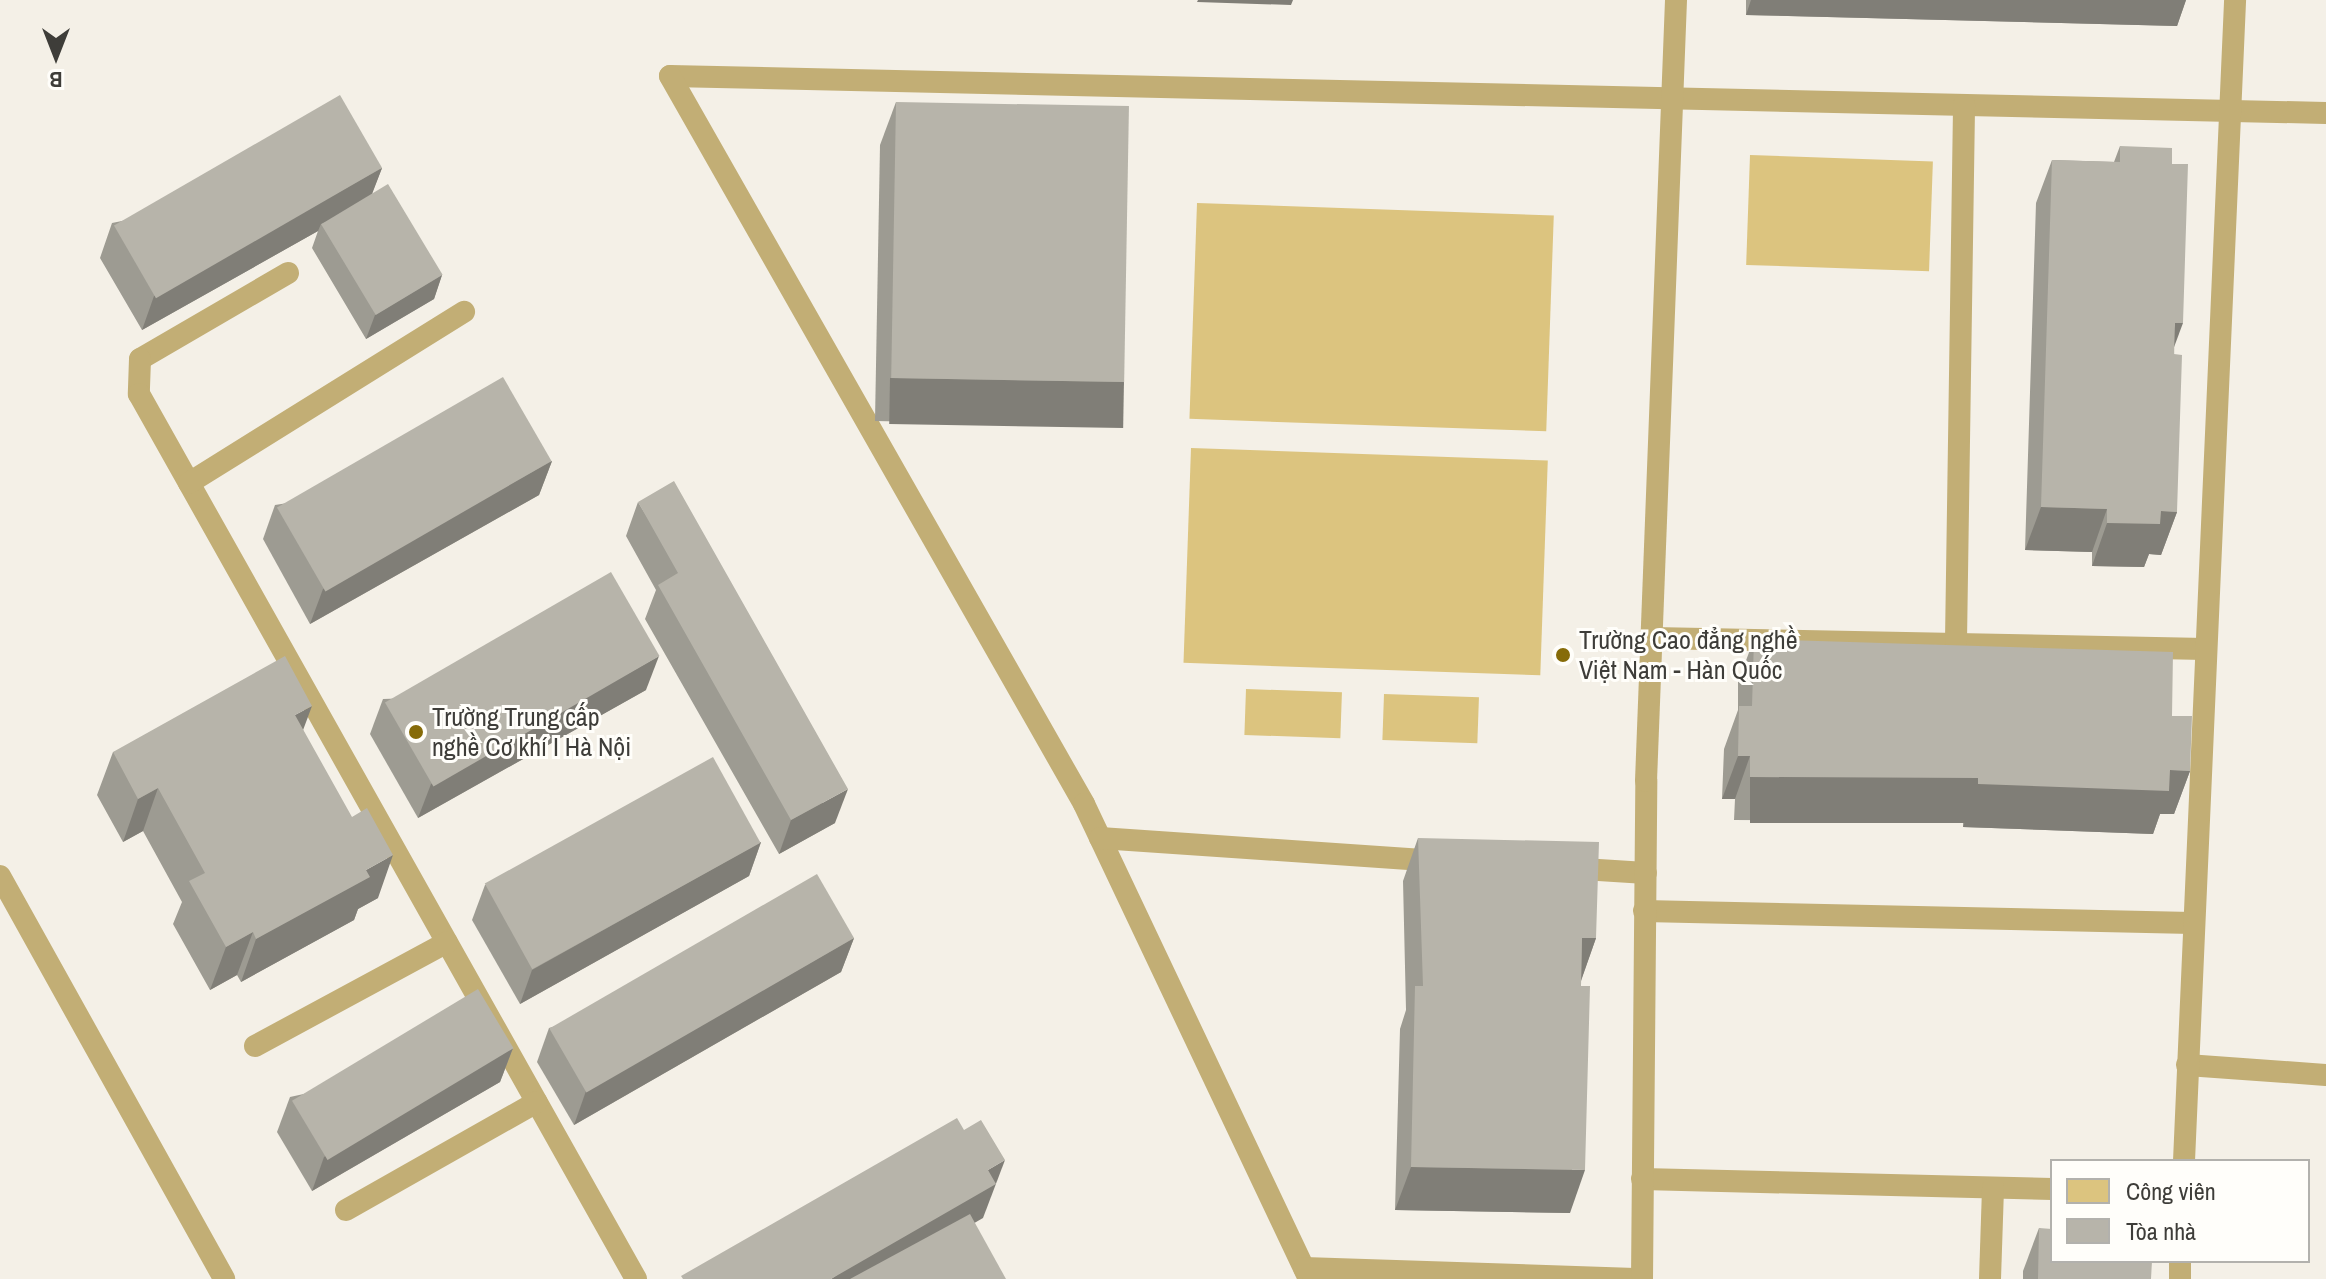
<!DOCTYPE html>
<meta charset="utf-8">
<style>
body{margin:0}
#map{position:relative;width:2326px;height:1279px;overflow:hidden;background:#f4f0e7;font-family:"Archivo Narrow",sans-serif}
div>[style]{position:absolute}
.green>*{inset:0;background:#dcc47f;transform-origin:0 0}
.service>*{height:22px;margin:-11px;padding:0 11px;transform-origin:11px;border-radius:11px;background:#c2ae75}
.wall>*{inset:0;background:#9d9b92}
.shaded-wall>*{inset:0;background:#807e77;transform-origin:0 0}
.building>*{inset:0;background:#b7b4aa;transform-origin:0 0}
.dots>*{width:22px;height:22px;translate:-50% -50%;box-sizing:border-box;border:4px solid #fffefa;border-radius:50%}
span{translate:-50% -50%;white-space:nowrap;text-align:center;line-height:1.15;-webkit-text-stroke:6px #fffefa;paint-order:stroke}
.poi-label{font-size:26px;color:#3e3d39}
.left{translate:0 -50%;text-align:left}
.legend{position:absolute;left:2050px;top:1159px;width:260px;height:104px;box-sizing:border-box;background:#fffefa;border:2px solid #b2b1ad;margin:0;padding:10px 14px;list-style:none;font-size:24px;color:#3e3d39}
.legend li{display:flex;align-items:center;gap:16px;height:40px}
.legend b{width:40px;border:2px solid #b2b1ad}
.north{position:absolute;left:16px;top:16px;width:80px;height:80px;-webkit-text-stroke:6px #fffefa;paint-order:stroke;rotate:180deg;font-size:22px;font-weight:700;line-height:32px;text-align:center;color:#3e3d39}
.north::after{content:'';display:block;margin:auto;width:28px;height:36px;background:#3e3d39;clip-path:polygon(50% 0,100% 100%,50% 72%,0 100%)}
</style>
<div id="map">
<div class="green">
<div style="left:1750px;top:155px;width:183px;height:110px;rotate:2deg"></div>
<div style="left:1197px;top:203px;width:357px;height:216px;rotate:2deg"></div>
<div style="left:1191px;top:448px;width:357px;height:215px;rotate:2deg"></div>
<div style="left:1246px;top:689px;width:96px;height:46px;rotate:2deg"></div>
<div style="left:1384px;top:694px;width:95px;height:46px;rotate:2deg"></div>
</div>
<div class="service">
<div style="left:670px;top:76px;width:1656px;rotate:1.28deg"></div>
<div style="left:670px;top:76px;width:837px;rotate:60.37deg"></div>
<div style="left:1084px;top:804px;width:526px;rotate:64.65deg"></div>
<div style="left:288px;top:273px;width:171px;rotate:149.8deg"></div>
<div style="left:140px;top:359px;width:35px;rotate:92deg"></div>
<div style="left:139px;top:394px;width:1015px;rotate:60.68deg"></div>
<div style="left:189px;top:483px;width:324px;rotate:-31.9deg"></div>
<div style="left:1653px;top:638px;width:552px;rotate:1.14deg"></div>
<div style="left:1956px;top:641px;width:536px;rotate:-89.14deg"></div>
<div style="left:1100px;top:838px;width:342px;rotate:3.9deg"></div>
<div style="left:1567px;top:868px;width:79px;rotate:3.6deg"></div>
<div style="left:0;top:876px;width:461px;rotate:60.9deg"></div>
<div style="left:1644px;top:911px;width:548px;rotate:1.25deg"></div>
<div style="left:255px;top:1046px;width:218px;rotate:-28.4deg"></div>
<div style="left:2187px;top:1065px;width:139px;rotate:4.1deg"></div>
<div style="left:2184px;top:1161px;width:1162px;rotate:-87.48deg"></div>
<div style="left:1642px;top:1179px;width:410px;rotate:1.4deg"></div>
<div style="left:346px;top:1210px;width:219px;rotate:-29.5deg"></div>
<div style="left:1304px;top:1268px;width:331px;rotate:1.9deg"></div>
<div style="left:1642px;top:1279px;width:498px;rotate:-89.5deg"></div>
<div style="left:1646px;top:781px;width:782px;rotate:-87.8deg"></div>
<div style="left:1990px;top:1279px;width:91px;rotate:-88.1deg"></div>
<div style="left:2180px;top:1279px;width:18px;rotate:-90deg"></div>
</div>
<div class="wall">
<div style="clip-path:polygon(1746px 0,2186px 0,2177px 26px,1746px 15px)"></div>
<div style="clip-path:polygon(896px 102px,1124px 383px,1109px 426px,875px 421px,880px 145px)"></div>
<div style="clip-path:polygon(2120px 146px,2174px 346px,2177px 512px,2161px 555px,2149px 554px,2144px 567px,2092px 566px,2092px 552px,2025px 550px,2036px 203px,2052px 160px,2114px 162px)"></div>
<div style="clip-path:polygon(382px 168px,372px 193px,442px 275px,434px 299px,366px 339px,312px 248px,318px 231px,142px 330px,100px 258px,112px 223px)"></div>
<div style="clip-path:polygon(552px 461px,539px 495px,310px 624px,263px 539px,275px 505px)"></div>
<div style="clip-path:polygon(638px 502px,835px 823px,779px 854px,645px 619px,656px 590px,626px 536px)"></div>
<div style="clip-path:polygon(1754px 639px,2172px 716px,2190px 771px,2174px 814px,2160px 814px,2153px 834px,1963px 827px,1963px 821px,1734px 820px,1735px 799px,1722px 799px,1724px 749px,1738px 710px,1738px 682px)"></div>
<div style="clip-path:polygon(646px 690px,418px 818px,370px 734px,383px 699px)"></div>
<div style="clip-path:polygon(303px 730px,378px 898px,358px 909px,354px 920px,241px 982px,237px 975px,210px 990px,173px 924px,182px 902px,143px 831px,123px 842px,97px 795px,113px 752px)"></div>
<div style="clip-path:polygon(1418px 838px,1596px 938px,1581px 980px,1570px 1213px,1395px 1210px,1400px 1029px,1406px 1010px,1403px 881px)"></div>
<div style="clip-path:polygon(761px 842px,749px 876px,520px 1004px,472px 920px,485px 885px)"></div>
<div style="clip-path:polygon(854px 938px,841px 972px,574px 1125px,537px 1062px,549px 1028px)"></div>
<div style="clip-path:polygon(513px 1048px,500px 1082px,312px 1191px,277px 1132px,290px 1097px)"></div>
<div style="clip-path:polygon(2039px 1228px,2151px 1279px,2023px 1279px,2023px 1271px)"></div>
</div>
<div class="shaded-wall">
<div style="clip-path:polygon(1198px 0,1293px 0,1291px 5px,1197px 2px)"></div>
<div style="clip-path:polygon(1751px 0,2186px 0,2177px 26px,1746px 15px)"></div>
<div style="clip-path:polygon(382px 168px,369px 202px,321px 224px,318px 231px,142px 330px,154px 296px)"></div>
<div style="clip-path:polygon(442px 275px,434px 299px,366px 339px,375px 315px)"></div>
<div style="clip-path:polygon(2175px 323px,2183px 323px,2167px 366px)"></div>
<div style="left:890px;top:378px;width:234px;height:46px;rotate:1deg"></div>
<div style="clip-path:polygon(552px 461px,539px 495px,310px 624px,323px 589px)"></div>
<div style="clip-path:polygon(2041px 507px,2107px 509px,2092px 552px,2025px 550px)"></div>
<div style="clip-path:polygon(2161px 511px,2177px 512px,2161px 555px,2149px 554px,2144px 567px,2092px 566px,2107px 523px)"></div>
<div style="clip-path:polygon(659px 656px,646px 690px,418px 818px,431px 784px)"></div>
<div style="clip-path:polygon(312px 706px,296px 749px,295px 715px)"></div>
<div style="clip-path:polygon(1738px 756px,1750px 756px,1735px 799px,1722px 799px)"></div>
<div style="clip-path:polygon(2170px 770px,2190px 771px,2174px 814px,2160px 814px,2153px 834px,1963px 827px,1978px 784px)"></div>
<div style="left:1750px;top:777px;width:228px;height:46px"></div>
<div style="clip-path:polygon(158px 788px,143px 831px,123px 842px,138px 799px)"></div>
<div style="clip-path:polygon(848px 789px,835px 823px,779px 854px,791px 820px)"></div>
<div style="clip-path:polygon(761px 842px,749px 876px,520px 1004px,532px 970px)"></div>
<div style="clip-path:polygon(393px 855px,378px 898px,358px 909px,354px 920px,241px 982px,256px 939px,366px 870px)"></div>
<div style="clip-path:polygon(253px 932px,237px 975px,210px 990px,226px 947px)"></div>
<div style="clip-path:polygon(854px 938px,841px 972px,574px 1125px,586px 1091px)"></div>
<div style="clip-path:polygon(1582px 938px,1596px 938px,1581px 981px)"></div>
<div style="clip-path:polygon(513px 1048px,500px 1082px,312px 1191px,324px 1157px)"></div>
<div style="clip-path:polygon(1005px 1160px,983px 1218px,878px 1279px,831px 1279px,988px 1170px)"></div>
<div style="clip-path:polygon(1411px 1167px,1585px 1170px,1570px 1213px,1395px 1210px)"></div>
</div>
<div class="building">
<div style="left:340px;top:95px;width:84px;height:261px;rotate:60deg"></div>
<div style="left:896px;top:102px;width:233px;height:276px;rotate:1deg"></div>
<div style="clip-path:polygon(2120px 146px,2172px 148px,2172px 164px,2188px 164px,2183px 323px,2175px 323px,2174px 354px,2182px 355px,2177px 512px,2161px 511px,2160px 524px,2107px 523px,2107px 509px,2041px 507px,2052px 160px,2120px 162px)"></div>
<div style="left:388px;top:184px;width:106px;height:78px;rotate:59deg"></div>
<div style="left:503px;top:377px;width:97px;height:261px;rotate:60deg"></div>
<div style="clip-path:polygon(674px 481px,848px 789px,791px 820px,658px 585px,678px 573px,638px 502px)"></div>
<div style="left:611px;top:572px;width:97px;height:261px;rotate:60deg"></div>
<div style="clip-path:polygon(1754px 639px,2173px 652px,2172px 716px,2192px 716px,2190px 771px,2170px 770px,2169px 791px,1978px 784px,1978px 778px,1750px 777px,1750px 756px,1738px 756px,1739px 706px,1752px 706px)"></div>
<div style="clip-path:polygon(285px 656px,312px 706px,295px 715px,352px 817px,367px 808px,393px 855px,366px 870px,370px 877px,256px 939px,253px 932px,226px 947px,189px 881px,205px 873px,158px 788px,138px 799px,113px 752px)"></div>
<div style="left:713px;top:757px;width:98px;height:261px;rotate:61deg"></div>
<div style="clip-path:polygon(1418px 838px,1599px 842px,1596px 938px,1582px 938px,1581px 986px,1590px 986px,1585px 1170px,1411px 1167px,1415px 986px,1423px 986px)"></div>
<div style="left:817px;top:874px;width:74px;height:309px;rotate:60deg"></div>
<div style="left:478px;top:989px;width:69px;height:217px;rotate:59deg"></div>
<div style="clip-path:polygon(957px 1118px,964px 1130px,981px 1120px,1005px 1160px,988px 1170px,996px 1184px,831px 1279px,683px 1279px,681px 1276px)"></div>
<div style="clip-path:polygon(970px 1214px,1006px 1279px,850px 1279px)"></div>
<div style="clip-path:polygon(2039px 1228px,2052px 1229px,2052px 1261px,2152px 1261px,2151px 1279px,2038px 1279px)"></div>
</div>
<div class="dots">
<div style="left:1563px;top:655px;background:#866b08"></div>
<div style="left:416px;top:732px;background:#866b08"></div>
</div>
<div class="poi-label">
<span class="left" style="left:1579px;top:655px">Trường Cao đẳng nghề<br>Việt Nam - Hàn Quốc</span>
<span class="left" style="left:432px;top:732px">Trường Trung cấp<br>nghề Cơ khí I Hà Nội</span>
</div>
<ul class="legend">
<li><b style="height:22px;background:#dcc47f"></b>Công viên</li>
<li><b style="height:22px;background:#b7b4aa"></b>Tòa nhà</li>
</ul>
<div class="north">B</div>
</div>
